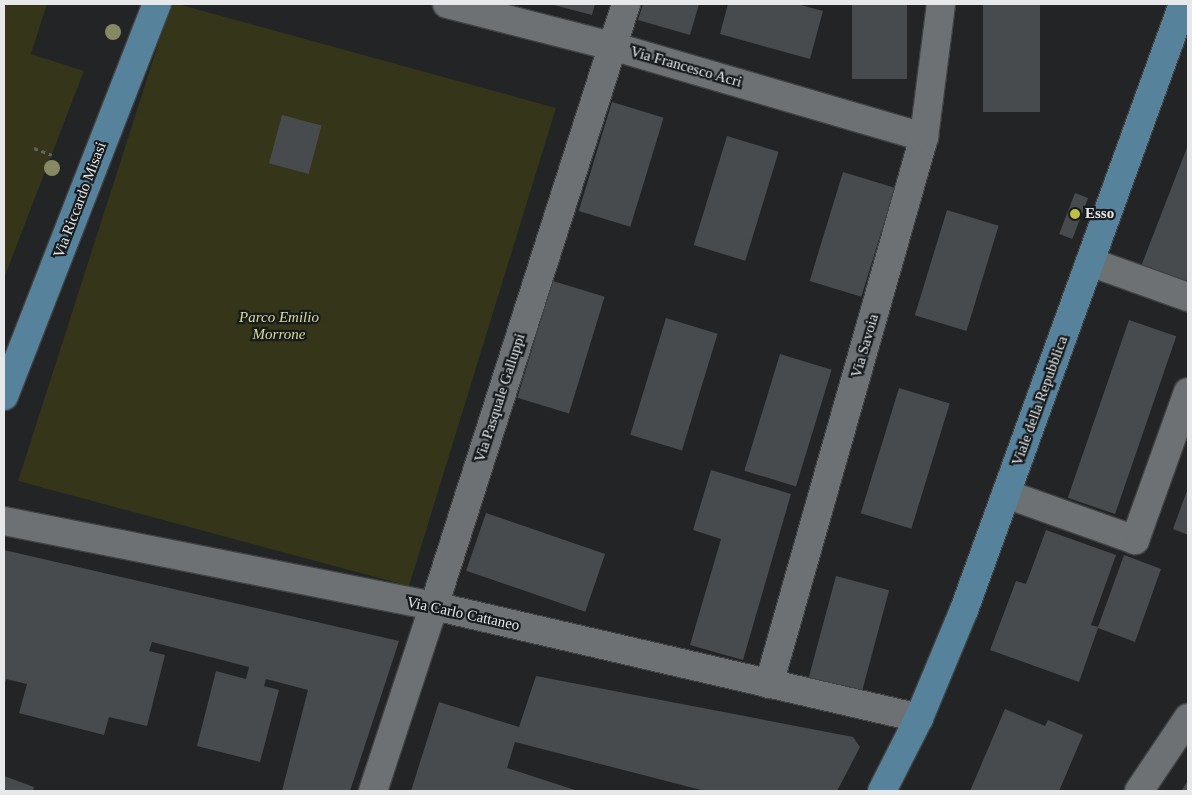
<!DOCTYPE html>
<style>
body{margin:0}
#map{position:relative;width:1192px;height:795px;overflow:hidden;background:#222426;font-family:Georgia,serif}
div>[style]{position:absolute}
.green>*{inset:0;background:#343519}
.building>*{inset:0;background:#484b4d;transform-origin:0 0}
.path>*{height:3px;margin-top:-1.5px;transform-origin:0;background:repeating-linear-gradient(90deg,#606263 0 4px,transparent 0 8px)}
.roads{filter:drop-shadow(1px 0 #404243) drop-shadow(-1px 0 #404243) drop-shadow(0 1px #404243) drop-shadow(0 -1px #404243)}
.minor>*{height:28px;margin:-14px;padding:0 14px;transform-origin:14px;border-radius:14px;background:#6e7173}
.major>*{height:28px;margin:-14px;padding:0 14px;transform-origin:14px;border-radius:14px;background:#57829c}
.trees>*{width:16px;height:16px;margin:-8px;border-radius:50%;background:#878964}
.dots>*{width:14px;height:14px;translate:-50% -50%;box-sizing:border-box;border:2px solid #181b1d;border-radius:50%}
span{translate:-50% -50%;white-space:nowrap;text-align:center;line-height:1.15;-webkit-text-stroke:4.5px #181b1d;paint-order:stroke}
.street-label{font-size:15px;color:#e6e8e9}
.poi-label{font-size:15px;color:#e6e8e9;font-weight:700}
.left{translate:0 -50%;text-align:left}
.park-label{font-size:15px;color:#d9db96;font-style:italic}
.frame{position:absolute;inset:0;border:5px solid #e6e8e9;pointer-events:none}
</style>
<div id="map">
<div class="green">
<div style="clip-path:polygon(4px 4px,47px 4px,31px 54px,84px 71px,4px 278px)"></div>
<div style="clip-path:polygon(171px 4px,178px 4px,556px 108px,409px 586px,18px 481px)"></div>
</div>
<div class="building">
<div style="clip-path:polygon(550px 4px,595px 4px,592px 15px)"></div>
<div style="clip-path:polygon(643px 4px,699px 4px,690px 35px,638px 20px)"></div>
<div style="clip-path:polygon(728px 4px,797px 4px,823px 11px,810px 59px,720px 34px)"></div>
<div style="left:852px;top:4px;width:55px;height:75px"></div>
<div style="left:983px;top:4px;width:57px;height:108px"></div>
<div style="left:612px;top:102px;width:54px;height:114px;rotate:17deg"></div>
<div style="left:282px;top:115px;width:41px;height:50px;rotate:15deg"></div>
<div style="left:727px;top:136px;width:54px;height:114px;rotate:17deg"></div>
<div style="clip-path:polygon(1188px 145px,1188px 285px,1140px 269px)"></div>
<div style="left:843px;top:172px;width:54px;height:114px;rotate:17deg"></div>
<div style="left:1075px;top:193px;width:14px;height:44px;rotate:21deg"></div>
<div style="left:947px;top:210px;width:54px;height:110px;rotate:17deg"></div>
<div style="left:553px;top:281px;width:54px;height:122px;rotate:17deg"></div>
<div style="left:666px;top:318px;width:54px;height:122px;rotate:17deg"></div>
<div style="left:1129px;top:320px;width:50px;height:188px;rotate:19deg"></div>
<div style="left:780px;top:354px;width:54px;height:122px;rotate:17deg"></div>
<div style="left:899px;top:388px;width:53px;height:131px;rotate:17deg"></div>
<div style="clip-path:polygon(711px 470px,791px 494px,743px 660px,690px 645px,721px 539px,693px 530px)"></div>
<div style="clip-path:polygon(1188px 488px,1188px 535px,1173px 529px)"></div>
<div style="left:486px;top:513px;width:126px;height:61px;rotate:19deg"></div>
<div style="clip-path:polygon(1046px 530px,1116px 555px,1091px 625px,1098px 627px,1124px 555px,1161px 569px,1135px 642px,1098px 628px,1079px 682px,990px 650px,1016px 581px,1026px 584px)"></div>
<div style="clip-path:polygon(4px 550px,399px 641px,350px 791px,282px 791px,308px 690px,266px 679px,264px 686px,279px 690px,260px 762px,197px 746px,216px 671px,246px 679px,249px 667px,152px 642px,149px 651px,165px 655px,147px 726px,109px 717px,104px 735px,19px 713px,27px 684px,6px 679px,4px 687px)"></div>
<div style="left:836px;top:576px;width:55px;height:107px;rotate:15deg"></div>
<div style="clip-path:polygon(536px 676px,853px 737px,860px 747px,837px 791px,705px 791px,515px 742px,507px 768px,578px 791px,411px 791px,439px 702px,519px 727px)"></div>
<div style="clip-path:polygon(1005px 709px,1045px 726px,1048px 720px,1083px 735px,1059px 791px,970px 791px)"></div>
<div style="clip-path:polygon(4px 776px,34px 787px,33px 791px,4px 791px)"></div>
<div style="clip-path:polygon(1188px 781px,1188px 791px,1181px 791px)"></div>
</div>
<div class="path">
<div style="left:34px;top:148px;width:19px;rotate:21deg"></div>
</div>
<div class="roads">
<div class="minor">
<div style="left:447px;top:4px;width:170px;rotate:14.3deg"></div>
<div style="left:612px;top:46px;width:325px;rotate:16.3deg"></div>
<div style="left:1090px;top:262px;width:104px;rotate:19.7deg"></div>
<div style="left:1006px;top:494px;width:137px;rotate:19.6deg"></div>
<div style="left:1135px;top:540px;width:157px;rotate:-70.3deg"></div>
<div style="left:4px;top:521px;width:438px;rotate:11.2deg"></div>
<div style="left:434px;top:606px;width:498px;rotate:13deg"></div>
<div style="left:769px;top:684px;width:569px;rotate:-74.18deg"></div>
<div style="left:924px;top:137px;width:134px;rotate:-82.7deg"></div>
<div style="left:373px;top:791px;width:195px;rotate:-71.8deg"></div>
<div style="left:434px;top:606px;width:632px;rotate:-72.31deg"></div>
<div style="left:1139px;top:791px;width:88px;rotate:-56.1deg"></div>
</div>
<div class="major">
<div style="left:4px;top:396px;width:421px;rotate:-68.7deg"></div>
<div style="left:882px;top:791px;width:82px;rotate:-63.1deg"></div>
<div style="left:919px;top:718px;width:117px;rotate:-67.4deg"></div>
<div style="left:964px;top:610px;width:644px;rotate:-70.13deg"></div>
</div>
</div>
<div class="trees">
<div style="left:113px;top:32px"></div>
<div style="left:52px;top:168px"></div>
</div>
<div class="dots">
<div style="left:1075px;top:214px;background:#bebe42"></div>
</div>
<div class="street-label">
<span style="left:686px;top:67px;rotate:16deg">Via Francesco Acri</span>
<span style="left:80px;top:200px;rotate:-69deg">Via Riccardo Misasi</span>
<span style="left:865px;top:346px;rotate:-74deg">Via Savoia</span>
<span style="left:500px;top:398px;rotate:-72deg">Via Pasquale Galluppi</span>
<span style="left:1040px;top:401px;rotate:-70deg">Viale della Repubblica</span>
<span style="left:463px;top:614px;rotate:12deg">Via Carlo Cattaneo</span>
</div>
<div class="poi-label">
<span class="left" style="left:1085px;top:214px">Esso</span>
</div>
<div class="park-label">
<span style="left:279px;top:326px">Parco Emilio<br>Morrone</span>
</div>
<div class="frame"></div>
</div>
